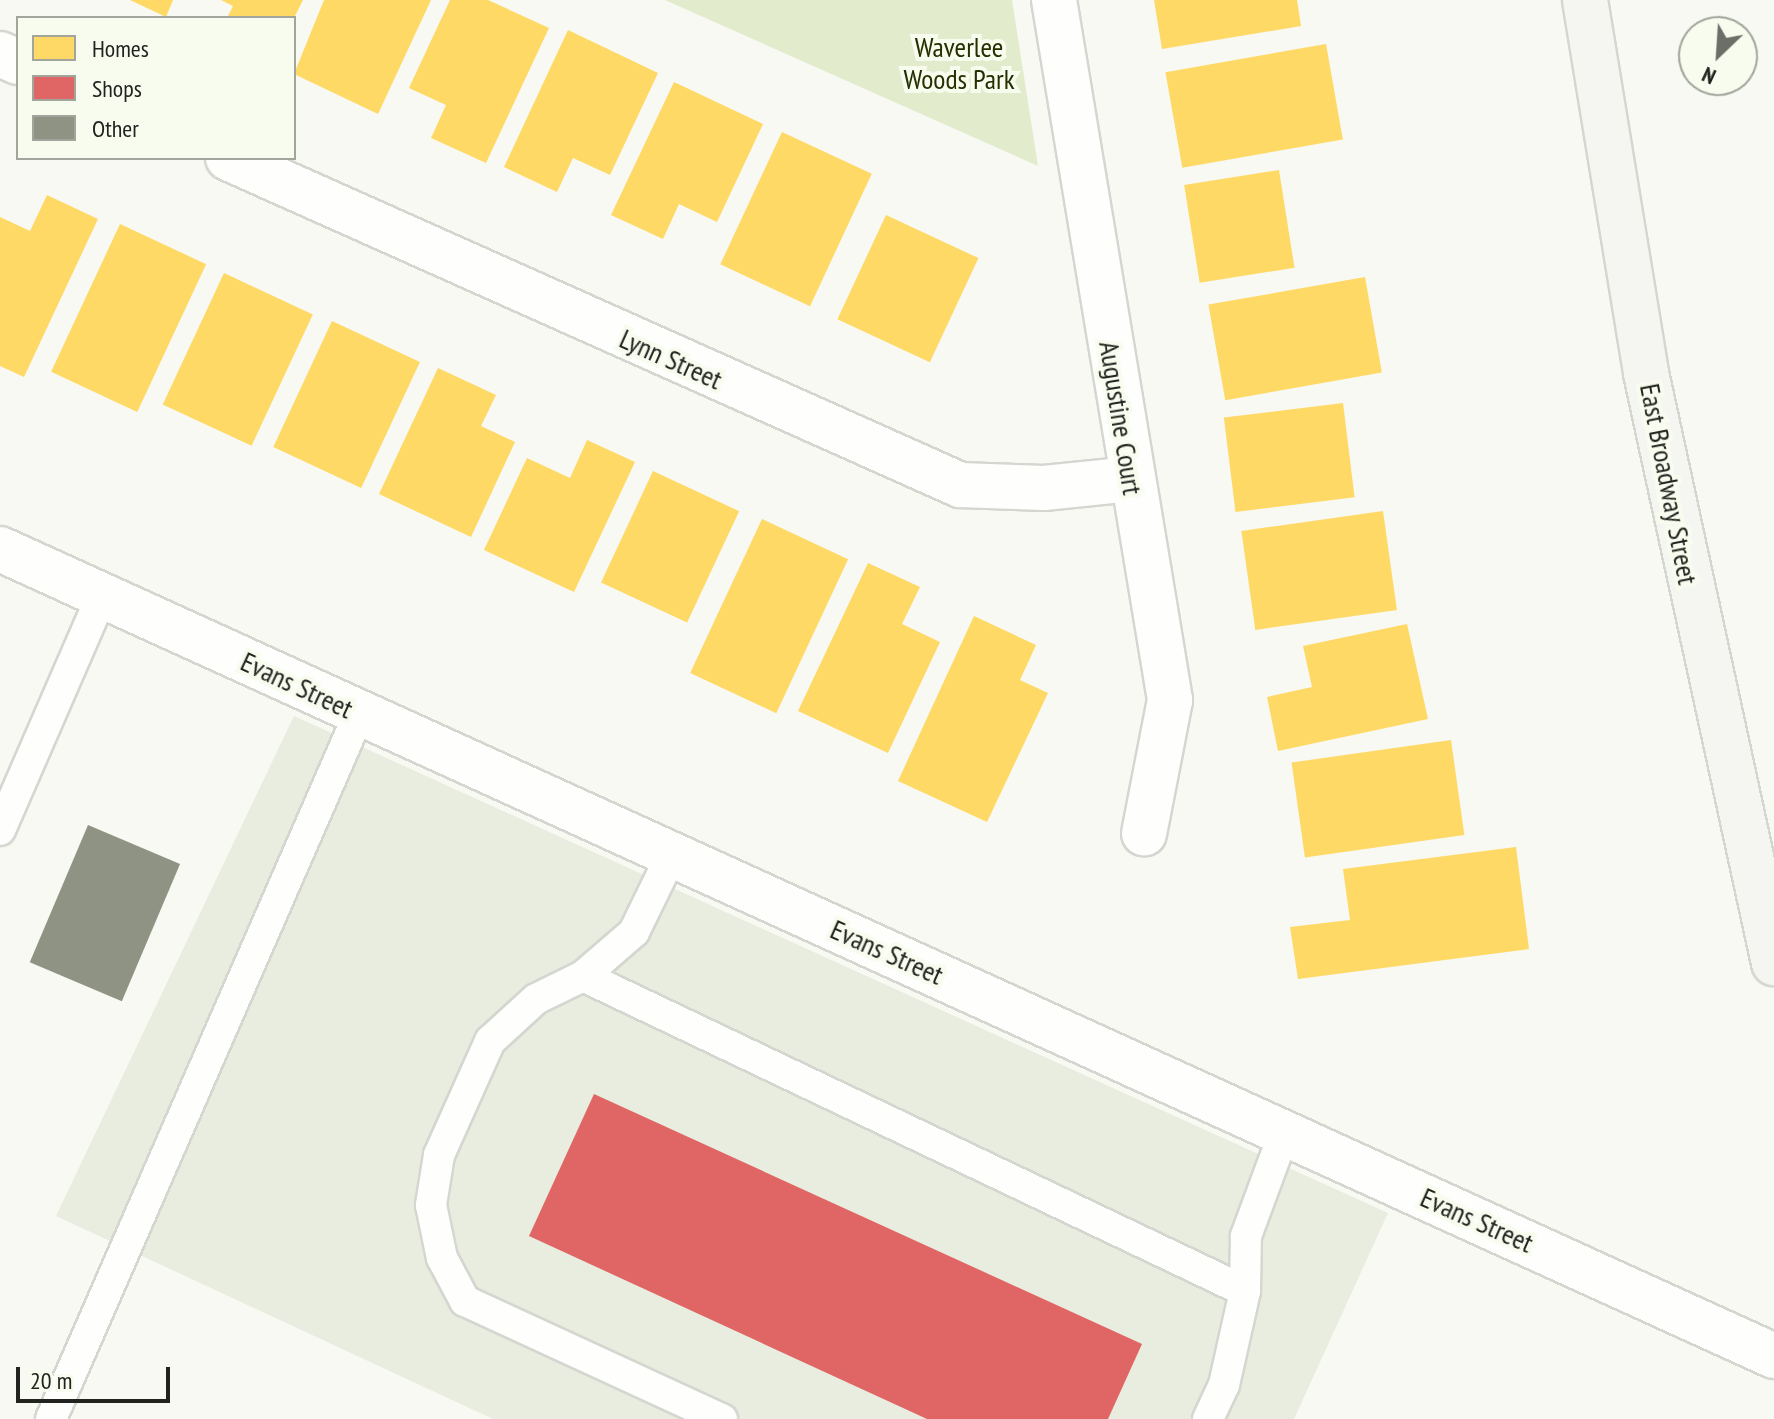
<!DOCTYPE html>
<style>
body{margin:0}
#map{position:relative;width:1774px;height:1419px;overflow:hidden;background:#f7f9f2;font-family:"PT Sans Narrow",sans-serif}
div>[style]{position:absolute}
.built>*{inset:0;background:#e8eddf}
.green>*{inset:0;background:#e2eccd}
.homes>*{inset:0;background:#ffd966;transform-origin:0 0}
.shops>*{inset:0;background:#e06666}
.building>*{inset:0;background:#8f9383;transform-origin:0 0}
.roads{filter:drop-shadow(2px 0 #d4d6d0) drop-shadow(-2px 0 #d4d6d0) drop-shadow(0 2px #d4d6d0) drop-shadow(0 -2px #d4d6d0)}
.lane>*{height:30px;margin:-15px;padding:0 15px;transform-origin:15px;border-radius:15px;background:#fefefd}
.street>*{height:44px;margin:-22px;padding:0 22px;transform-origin:22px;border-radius:22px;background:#fefefd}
.secondary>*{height:44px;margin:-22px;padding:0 22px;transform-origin:22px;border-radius:22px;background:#f5f6f2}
span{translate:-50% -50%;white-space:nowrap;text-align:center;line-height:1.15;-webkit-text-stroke:8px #f8fcef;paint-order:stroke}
.park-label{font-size:28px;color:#252f00}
.street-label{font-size:28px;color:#21231e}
.legend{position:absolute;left:16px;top:16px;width:280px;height:144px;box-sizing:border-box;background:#f8fcef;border:2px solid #a2a59b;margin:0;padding:10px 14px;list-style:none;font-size:24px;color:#21231e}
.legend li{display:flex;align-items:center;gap:16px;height:40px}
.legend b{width:40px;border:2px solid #a2a59b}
.north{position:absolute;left:1678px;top:16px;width:80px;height:80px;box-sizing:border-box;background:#f8fcef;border:2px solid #a2a59b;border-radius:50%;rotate:205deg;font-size:22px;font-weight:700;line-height:32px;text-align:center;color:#21231e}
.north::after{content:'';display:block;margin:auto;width:28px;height:36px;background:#6c6e68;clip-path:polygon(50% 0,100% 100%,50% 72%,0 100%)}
.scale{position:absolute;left:16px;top:1367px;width:154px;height:36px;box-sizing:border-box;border:4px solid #21231e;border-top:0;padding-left:10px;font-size:24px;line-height:28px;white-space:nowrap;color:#21231e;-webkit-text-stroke:6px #f8fcef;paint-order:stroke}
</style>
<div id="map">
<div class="built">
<div style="clip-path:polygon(294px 716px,1388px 1213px,1294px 1419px,493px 1419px,56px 1216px)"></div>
</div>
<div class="green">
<div style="clip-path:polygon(665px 0,1012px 0,1038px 166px)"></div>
</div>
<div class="homes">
<div style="clip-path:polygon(130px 0,173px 0,166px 17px)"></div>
<div style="clip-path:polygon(221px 0,303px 0,294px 18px,227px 18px,233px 6px)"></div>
<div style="clip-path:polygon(324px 0,431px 0,378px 114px,294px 74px)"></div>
<div style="clip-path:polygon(450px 0,488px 0,549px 28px,486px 163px,431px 138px,446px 105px,409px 88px)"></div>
<div style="clip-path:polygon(1154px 0,1297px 0,1301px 26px,1162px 49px)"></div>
<div style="clip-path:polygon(568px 30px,658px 73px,610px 175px,573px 158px,557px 192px,504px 167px)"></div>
<div style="left:1326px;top:44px;width:97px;height:163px;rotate:80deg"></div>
<div style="clip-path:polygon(674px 82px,763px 124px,717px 222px,679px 204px,663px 239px,611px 215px)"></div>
<div style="left:782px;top:132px;width:99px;height:146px;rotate:25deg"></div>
<div style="left:1279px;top:170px;width:99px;height:96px;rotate:81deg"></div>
<div style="clip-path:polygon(47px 195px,98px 219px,24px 377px,0 366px,0 217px,30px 231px)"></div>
<div style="left:886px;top:215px;width:102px;height:115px;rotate:25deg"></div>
<div style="left:120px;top:224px;width:95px;height:163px;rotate:25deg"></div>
<div style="left:224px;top:273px;width:98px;height:145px;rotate:25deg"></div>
<div style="left:1365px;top:277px;width:97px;height:159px;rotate:80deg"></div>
<div style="left:332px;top:321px;width:97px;height:139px;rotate:25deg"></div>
<div style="clip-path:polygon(438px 368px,496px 395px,481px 426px,515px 442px,471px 537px,379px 494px)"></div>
<div style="left:1343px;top:403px;width:95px;height:120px;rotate:83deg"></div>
<div style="clip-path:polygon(587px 440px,635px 462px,574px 592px,484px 550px,527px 458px,570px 478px)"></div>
<div style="left:653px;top:471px;width:95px;height:123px;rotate:25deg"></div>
<div style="left:1383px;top:511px;width:100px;height:143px;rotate:82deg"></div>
<div style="left:762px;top:519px;width:95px;height:170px;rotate:25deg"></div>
<div style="clip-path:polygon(868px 563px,920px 587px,902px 624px,940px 642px,888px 753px,798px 711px)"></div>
<div style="clip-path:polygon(974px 616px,1036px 645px,1020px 680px,1048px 693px,987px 822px,898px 781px)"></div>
<div style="clip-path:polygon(1407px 624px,1428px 719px,1278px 751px,1267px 697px,1312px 687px,1303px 646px)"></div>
<div style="left:1451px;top:740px;width:96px;height:161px;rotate:82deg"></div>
<div style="clip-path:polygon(1516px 847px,1529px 949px,1298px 979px,1290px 927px,1350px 920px,1343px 869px)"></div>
</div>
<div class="shops">
<div style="clip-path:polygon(594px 1094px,1142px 1344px,1108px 1419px,927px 1419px,529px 1236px)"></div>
</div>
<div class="building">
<div style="left:88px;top:825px;width:100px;height:149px;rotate:23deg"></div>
</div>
<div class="roads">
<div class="lane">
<div style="left:0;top:830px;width:256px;rotate:-66.5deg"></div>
<div style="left:672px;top:854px;width:87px;rotate:116deg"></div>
<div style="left:634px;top:932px;width:67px;rotate:139.2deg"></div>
<div style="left:583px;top:976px;width:52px;rotate:153.9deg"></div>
<div style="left:536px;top:999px;width:62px;rotate:137.6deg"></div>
<div style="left:490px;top:1041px;width:125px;rotate:114.1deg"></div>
<div style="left:439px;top:1155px;width:51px;rotate:99.1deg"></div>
<div style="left:431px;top:1205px;width:54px;rotate:78.3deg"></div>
<div style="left:442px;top:1258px;width:49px;rotate:61.9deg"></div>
<div style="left:465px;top:1301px;width:283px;rotate:24.7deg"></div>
<div style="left:583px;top:976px;width:733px;rotate:25.45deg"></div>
<div style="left:51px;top:1419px;width:769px;rotate:-66.4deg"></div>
<div style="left:1208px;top:1419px;width:38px;rotate:-65deg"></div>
<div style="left:1224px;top:1385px;width:96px;rotate:-77.4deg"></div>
<div style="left:1245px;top:1291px;width:55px;rotate:-89deg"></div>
<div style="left:1246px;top:1236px;width:110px;rotate:-69.7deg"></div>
</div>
<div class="street">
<div style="left:1054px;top:0;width:710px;rotate:80.59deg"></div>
<div style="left:1170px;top:700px;width:136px;rotate:101deg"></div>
<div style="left:0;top:54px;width:20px;rotate:24deg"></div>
<div style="left:228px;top:158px;width:802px;rotate:24.07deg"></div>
<div style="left:960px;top:485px;width:84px;rotate:2deg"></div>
<div style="left:1044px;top:488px;width:87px;rotate:-5.9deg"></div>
<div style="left:0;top:549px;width:1949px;rotate:24.46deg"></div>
</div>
<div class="secondary">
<div style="left:1585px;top:0;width:378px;rotate:80.7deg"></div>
<div style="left:1646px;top:373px;width:604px;rotate:77.76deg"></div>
</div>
</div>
<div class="park-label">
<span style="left:959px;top:63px">Waverlee<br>Woods Park</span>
</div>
<div class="street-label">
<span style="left:671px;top:359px;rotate:24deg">Lynn Street</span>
<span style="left:1121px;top:418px;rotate:81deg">Augustine Court</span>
<span style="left:1669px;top:484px;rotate:79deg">East Broadway Street</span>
<span style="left:297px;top:685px;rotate:25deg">Evans Street</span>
<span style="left:887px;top:952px;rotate:24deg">Evans Street</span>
<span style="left:1477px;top:1220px;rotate:24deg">Evans Street</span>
</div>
<ul class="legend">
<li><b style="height:22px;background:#ffd966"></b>Homes</li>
<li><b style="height:22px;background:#e06666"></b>Shops</li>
<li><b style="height:22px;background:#8f9383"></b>Other</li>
</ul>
<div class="north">N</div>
<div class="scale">20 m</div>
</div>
